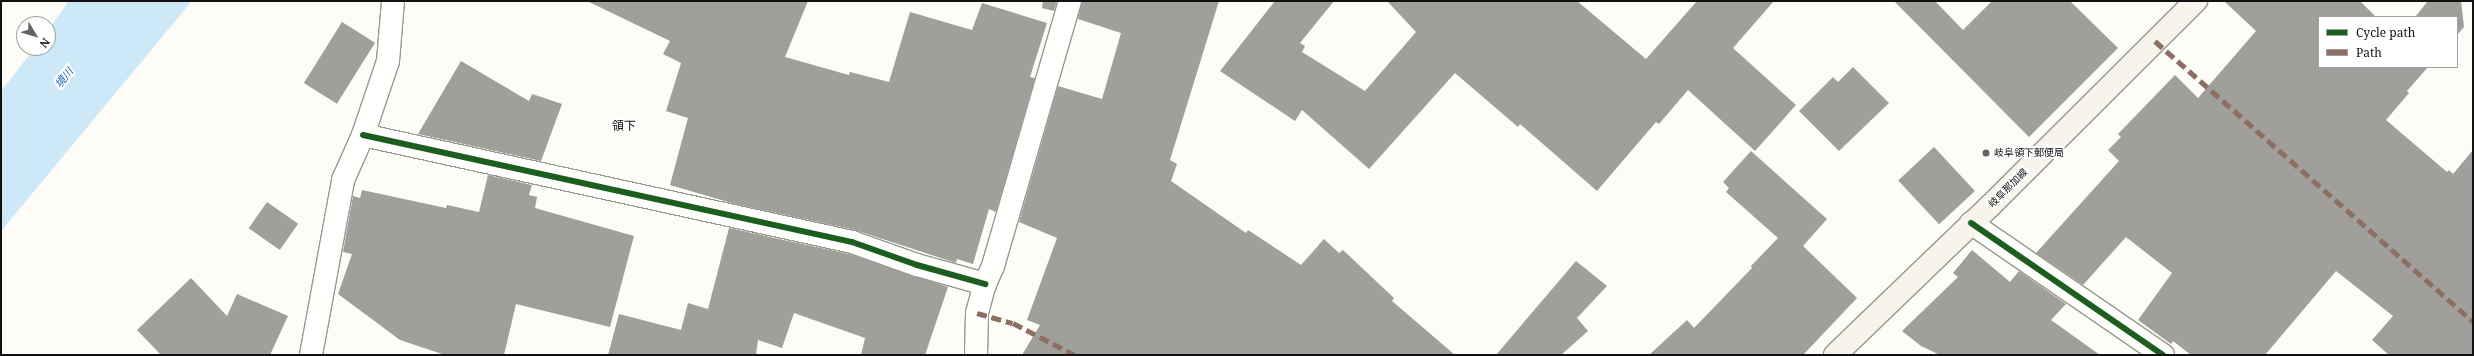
<!DOCTYPE html>
<meta charset="utf-8">
<style>
body{margin:0}
#map{position:relative;width:2474px;height:356px;overflow:hidden;background:#fdfcf7;font-family:"Noto Serif","Noto Sans JP",serif}
div>[style]{position:absolute}
.water>*{inset:0;background:#cde8f7}
.building>*{inset:0;background:#a19f9c;transform-origin:0 0}
.roads{filter:drop-shadow(1px 0 #979795) drop-shadow(-1px 0 #979795) drop-shadow(0 1px #979795) drop-shadow(0 -1px #979795)}
.minor>*{height:22px;margin:-11px;padding:0 11px;transform-origin:11px;border-radius:11px;background:#fffffe}
.secondary>*{height:22px;margin:-11px;padding:0 11px;transform-origin:11px;border-radius:11px;background:#f6f4eb}
.quiet>*{height:5px;margin-top:-2.5px;transform-origin:0;background:repeating-linear-gradient(90deg,#8d6e63 0 10px,transparent 0 15px)}
.cycleway>*{height:6px;margin:-3px;padding:0 3px;transform-origin:3px;border-radius:3px;background:#1b5e20}
.dots>*{width:11px;height:11px;translate:-50% -50%;box-sizing:border-box;border:2px solid #fff;border-radius:50%}
span{translate:-50% -50%;white-space:nowrap;text-align:center;line-height:1.15;-webkit-text-stroke:4px #fff;paint-order:stroke}
.poi-label{font-size:10px;color:#111}
.left{translate:0 -50%;text-align:left}
.street-label{font-size:10px;color:#111}
.water-label{font-size:11px;color:#1768a6;font-style:italic}
.quarter-label{font-size:12px;color:#111}
.frame{position:absolute;inset:0;border:2px solid #111;pointer-events:none}
.legend{position:absolute;left:2318px;top:16px;width:140px;height:52px;box-sizing:border-box;background:#fff;border:1px solid #a0a0a0;margin:0;padding:5px 7px;list-style:none;font-size:12px;color:#111}
.legend li{display:flex;align-items:center;gap:8px;height:20px}
.legend b{width:20px;border:1px solid #a0a0a0}
.north{position:absolute;left:16px;top:16px;width:40px;height:40px;box-sizing:border-box;background:#fff;border:1px solid #a0a0a0;border-radius:50%;rotate:128deg;font-size:11px;font-weight:700;line-height:16px;text-align:center;color:#111}
.north::after{content:'';display:block;margin:auto;width:14px;height:18px;background:#646362;clip-path:polygon(50% 0,100% 100%,50% 72%,0 100%)}
</style>
<div id="map">
<div class="water">
<div style="clip-path:polygon(69px 1px,192px 1px,1px 231px,1px 91px,35px 48px,48px 48px,48px 30px)"></div>
</div>
<div class="building">
<div style="clip-path:polygon(587px 1px,808px 1px,785px 57px,849px 75px,850px 72px,889px 82px,910px 12px,972px 30px,982px 3px,1047px 23px,1030px 77px,1035px 78px,996px 212px,989px 209px,973px 264px,957px 259px,956px 263px,855px 230px,735px 204px,670px 185px,688px 118px,666px 111px,681px 63px,663px 54px,670px 41px)"></div>
<div style="clip-path:polygon(1043px 1px,1057px 1px,1054px 11px,1042px 8px)"></div>
<div style="clip-path:polygon(1082px 1px,1219px 1px,1170px 160px,1177px 164px,1171px 181px,1246px 233px,1248px 230px,1301px 265px,1324px 239px,1339px 253px,1343px 250px,1394px 298px,1392px 301px,1455px 355px,1022px 355px,1040px 325px,1027px 320px,1057px 238px,1019px 222px,1058px 86px,1102px 99px,1121px 33px,1078px 19px)"></div>
<div style="clip-path:polygon(1275px 1px,1334px 1px,1300px 43px,1305px 46px,1302px 52px,1365px 91px,1416px 32px,1387px 1px,1577px 1px,1646px 59px,1697px 1px,1774px 1px,1733px 48px,1796px 105px,1755px 151px,1688px 90px,1659px 124px,1656px 122px,1597px 191px,1520px 124px,1518px 127px,1455px 73px,1369px 169px,1302px 110px,1295px 121px,1220px 71px)"></div>
<div style="clip-path:polygon(1894px 1px,1935px 1px,1963px 30px,1992px 1px,2070px 1px,2118px 48px,2029px 137px)"></div>
<div style="clip-path:polygon(2224px 1px,2360px 1px,2376px 17px,2319px 17px,2319px 67px,2428px 67px,2407px 91px,2409px 93px,2386px 120px,2447px 172px,2449px 170px,2453px 174px,2473px 150px,2473px 355px,2389px 355px,2372px 340px,2393px 316px,2336px 271px,2265px 355px,2191px 355px,2173px 341px,2171px 344px,2138px 320px,2172px 273px,2126px 237px,2083px 285px,2036px 253px,2119px 161px,2108px 150px,2121px 137px,2118px 134px,2175px 75px,2198px 98px,2256px 31px)"></div>
<div style="clip-path:polygon(2428px 1px,2461px 1px,2464px 27px,2457px 35px,2457px 17px,2415px 17px)"></div>
<div style="left:342px;top:22px;width:39px;height:72px;rotate:32deg"></div>
<div style="clip-path:polygon(461px 61px,529px 101px,532px 94px,562px 104px,541px 161px,418px 134px)"></div>
<div style="clip-path:polygon(1853px 67px,1889px 103px,1839px 151px,1799px 111px,1833px 77px,1838px 82px)"></div>
<div style="left:1934px;top:147px;width:60px;height:49px;rotate:47deg"></div>
<div style="clip-path:polygon(1751px 151px,1827px 219px,1803px 246px,1857px 298px,1803px 355px,1649px 355px,1687px 320px,1694px 328px,1752px 268px,1751px 266px,1778px 238px,1726px 192px,1729px 188px,1723px 182px)"></div>
<div style="clip-path:polygon(488px 175px,532px 185px,529px 195px,537px 197px,535px 208px,634px 236px,610px 327px,516px 304px,504px 355px,445px 355px,400px 340px,338px 294px,352px 254px,343px 252px,353px 196px,360px 198px,362px 190px,446px 208px,447px 205px,479px 212px)"></div>
<div style="left:267px;top:202px;width:38px;height:32px;rotate:35deg"></div>
<div style="clip-path:polygon(729px 228px,849px 254px,948px 287px,925px 355px,861px 355px,865px 338px,794px 313px,782px 348px,758px 340px,756px 355px,608px 355px,619px 314px,681px 330px,688px 303px,708px 309px)"></div>
<div style="clip-path:polygon(1972px 250px,2010px 282px,2019px 271px,2066px 304px,2051px 320px,2100px 355px,1940px 355px,1921px 346px,1902px 331px,1958px 277px,1953px 273px)"></div>
<div style="clip-path:polygon(1576px 261px,1607px 286px,1577px 318px,1588px 331px,1561px 355px,1496px 355px)"></div>
<div style="clip-path:polygon(191px 278px,227px 316px,237px 294px,288px 316px,270px 355px,161px 355px,137px 330px)"></div>
</div>
<div class="roads">
<div class="minor">
<div style="left:363px;top:135px;width:501px;rotate:12.34deg"></div>
<div style="left:852px;top:242px;width:69px;rotate:19.5deg"></div>
<div style="left:917px;top:265px;width:71px;rotate:15.6deg"></div>
<div style="left:1971px;top:223px;width:233px;rotate:34.5deg"></div>
<div style="left:311px;top:355px;width:178px;rotate:-79.6deg"></div>
<div style="left:343px;top:180px;width:49px;rotate:-66deg"></div>
<div style="left:363px;top:135px;width:78px;rotate:-71.3deg"></div>
<div style="left:388px;top:61px;width:60px;rotate:-85.2deg"></div>
<div style="left:976px;top:355px;width:42px;rotate:-88.6deg"></div>
<div style="left:977px;top:313px;width:30px;rotate:-75deg"></div>
<div style="left:985px;top:284px;width:20px;rotate:-66deg"></div>
<div style="left:993px;top:266px;width:276px;rotate:-73.8deg"></div>
</div>
<div class="secondary">
<div style="left:1835px;top:355px;width:215px;rotate:-43.9deg"></div>
<div style="left:1990px;top:206px;width:291px;rotate:-44.9deg"></div>
</div>
</div>
<div class="quiet">
<div style="left:2155px;top:41px;width:424px;rotate:41.4deg"></div>
<div style="left:977px;top:313px;width:37px;rotate:16deg"></div>
<div style="left:1013px;top:323px;width:70px;rotate:27.3deg"></div>
</div>
<div class="cycleway">
<div style="left:363px;top:135px;width:501px;rotate:12.34deg"></div>
<div style="left:852px;top:242px;width:69px;rotate:19.5deg"></div>
<div style="left:917px;top:265px;width:71px;rotate:15.6deg"></div>
<div style="left:1971px;top:223px;width:233px;rotate:34.5deg"></div>
</div>
<div class="dots">
<div style="left:1986px;top:153px;background:#646362"></div>
</div>
<div class="poi-label">
<span class="left" style="left:1994px;top:153px">岐阜領下郵便局</span>
</div>
<div class="street-label">
<span style="left:2008px;top:188px;rotate:-45deg">岐阜那加線</span>
</div>
<div class="water-label">
<span style="left:64px;top:78px;rotate:-51deg">境川</span>
</div>
<div class="quarter-label">
<span style="left:624px;top:126px">領下</span>
</div>
<div class="frame"></div>
<ul class="legend">
<li><b style="height:5px;background:#1b5e20"></b>Cycle path</li>
<li><b style="height:5px;background:#8d6e63"></b>Path</li>
</ul>
<div class="north">N</div>
</div>
